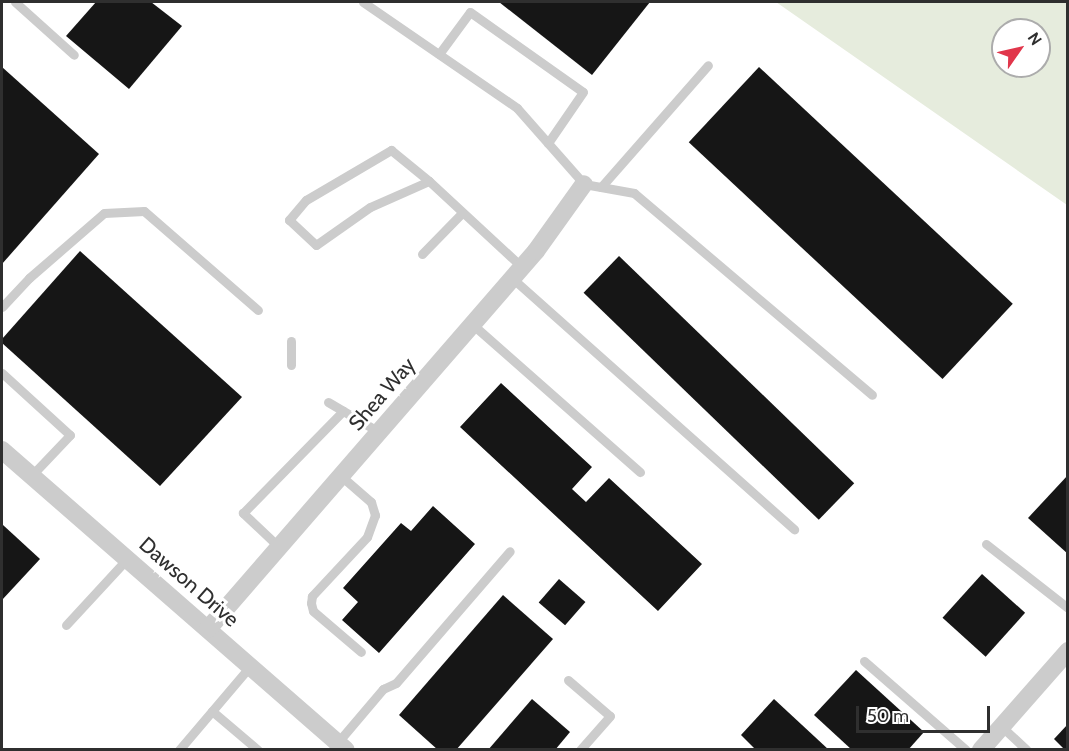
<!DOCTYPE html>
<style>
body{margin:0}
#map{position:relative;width:1069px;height:751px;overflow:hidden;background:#fff;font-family:Cabin,sans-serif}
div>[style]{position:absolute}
.green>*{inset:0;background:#e6ecdd}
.building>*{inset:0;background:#161616;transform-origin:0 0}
.service>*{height:9px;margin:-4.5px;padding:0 4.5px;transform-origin:4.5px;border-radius:4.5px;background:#ccc}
.minor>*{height:18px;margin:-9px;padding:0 9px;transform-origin:9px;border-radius:9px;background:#ccc}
span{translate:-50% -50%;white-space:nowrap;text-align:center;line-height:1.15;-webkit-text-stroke:6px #fff;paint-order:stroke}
.street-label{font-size:21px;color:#2f2f2f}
.frame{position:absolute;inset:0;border:3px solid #2f2f2f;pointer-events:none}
.north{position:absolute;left:991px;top:18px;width:60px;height:60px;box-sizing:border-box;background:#fff;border:2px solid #acacac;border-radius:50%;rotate:56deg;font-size:16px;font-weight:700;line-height:24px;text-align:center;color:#2f2f2f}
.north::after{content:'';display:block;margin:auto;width:21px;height:27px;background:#e1364b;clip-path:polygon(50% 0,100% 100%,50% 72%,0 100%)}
.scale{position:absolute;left:856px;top:706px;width:134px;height:27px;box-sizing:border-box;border:3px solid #2f2f2f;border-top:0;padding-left:8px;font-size:18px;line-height:21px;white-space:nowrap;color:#2f2f2f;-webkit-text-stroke:4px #fff;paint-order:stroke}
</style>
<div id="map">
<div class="green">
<div style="clip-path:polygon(evenodd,776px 2px,1067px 2px,1067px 205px,776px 2px,1003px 30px,1039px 30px,1039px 66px,1003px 66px,1003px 30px)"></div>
</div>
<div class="building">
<div style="clip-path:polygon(96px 2px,151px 2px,182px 26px,129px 89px,66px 36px)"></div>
<div style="clip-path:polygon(499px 2px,650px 2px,592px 75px)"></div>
<div style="clip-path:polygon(2px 67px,99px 154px,2px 264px)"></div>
<div style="left:759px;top:67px;width:347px;height:103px;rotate:43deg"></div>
<div style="clip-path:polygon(80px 251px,242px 397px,160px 486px,2px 343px,2px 339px)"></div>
<div style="left:619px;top:256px;width:327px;height:51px;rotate:44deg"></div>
<div style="clip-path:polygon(501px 383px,592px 467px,572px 489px,586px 502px,609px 478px,702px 564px,658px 611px,460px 427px)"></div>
<div style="clip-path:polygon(1068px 475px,1068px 554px,1028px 518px)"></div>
<div style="clip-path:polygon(433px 506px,475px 544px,379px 653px,342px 620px,358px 602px,343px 588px,401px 523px,411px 531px)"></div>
<div style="clip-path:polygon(3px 525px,40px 559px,2px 600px,2px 527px)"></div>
<div style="left:982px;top:574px;width:58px;height:59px;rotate:42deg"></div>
<div style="left:559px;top:579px;width:35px;height:31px;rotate:41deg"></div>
<div style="clip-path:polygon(503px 595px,553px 639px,456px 750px,438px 750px,399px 715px)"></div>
<div style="clip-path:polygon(856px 670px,924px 732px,908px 750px,852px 750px,814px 715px)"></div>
<div style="clip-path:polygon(532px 699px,570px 732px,555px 750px,488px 750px)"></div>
<div style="clip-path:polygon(774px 699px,829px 750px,756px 750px,741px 735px)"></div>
<div style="clip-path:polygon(1068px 724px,1068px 750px,1065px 750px,1054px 739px)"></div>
</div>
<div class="service">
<div style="left:15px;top:2px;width:79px;rotate:41.9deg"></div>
<div style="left:363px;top:2px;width:187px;rotate:34.5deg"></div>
<div style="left:517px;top:108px;width:101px;rotate:48.6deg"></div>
<div style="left:584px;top:184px;width:51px;rotate:10.2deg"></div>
<div style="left:634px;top:193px;width:312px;rotate:40.3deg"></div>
<div style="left:439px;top:54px;width:52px;rotate:-53.6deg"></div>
<div style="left:470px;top:12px;width:138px;rotate:35.3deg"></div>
<div style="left:583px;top:92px;width:62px;rotate:124.5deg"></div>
<div style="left:429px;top:181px;width:64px;rotate:156.2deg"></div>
<div style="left:370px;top:207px;width:66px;rotate:144.9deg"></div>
<div style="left:316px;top:245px;width:37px;rotate:-137deg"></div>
<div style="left:289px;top:220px;width:26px;rotate:-50deg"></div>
<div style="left:306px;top:200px;width:99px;rotate:-30.5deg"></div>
<div style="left:391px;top:150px;width:49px;rotate:39.2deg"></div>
<div style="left:429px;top:181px;width:127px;rotate:42.8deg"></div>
<div style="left:601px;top:187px;width:162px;rotate:-48.7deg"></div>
<div style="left:422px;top:254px;width:57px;rotate:-45.7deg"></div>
<div style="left:512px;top:278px;width:378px;rotate:41.7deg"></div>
<div style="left:2px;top:307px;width:40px;rotate:-47deg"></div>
<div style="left:29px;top:278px;width:99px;rotate:-40.9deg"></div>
<div style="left:104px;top:213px;width:40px;rotate:-2.9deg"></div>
<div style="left:144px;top:211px;width:151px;rotate:41deg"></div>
<div style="left:472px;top:324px;width:224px;rotate:41.4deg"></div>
<div style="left:291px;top:341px;width:24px;rotate:90deg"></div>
<div style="left:2px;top:373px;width:92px;rotate:42.4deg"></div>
<div style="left:70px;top:435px;width:57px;rotate:133.6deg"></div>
<div style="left:328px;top:402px;width:59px;rotate:30.5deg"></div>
<div style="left:341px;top:476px;width:40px;rotate:41deg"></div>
<div style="left:371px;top:502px;width:14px;rotate:73deg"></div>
<div style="left:375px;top:515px;width:23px;rotate:110deg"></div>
<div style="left:367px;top:537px;width:81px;rotate:133deg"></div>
<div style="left:312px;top:596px;width:7px;rotate:98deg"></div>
<div style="left:311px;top:603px;width:8px;rotate:76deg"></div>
<div style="left:313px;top:611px;width:63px;rotate:40.5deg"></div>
<div style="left:986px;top:544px;width:104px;rotate:38deg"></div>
<div style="left:279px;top:547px;width:50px;rotate:-136.6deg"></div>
<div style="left:243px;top:513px;width:143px;rotate:-45.6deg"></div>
<div style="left:66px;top:625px;width:90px;rotate:-47.3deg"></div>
<div style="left:864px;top:661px;width:135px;rotate:41.1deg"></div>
<div style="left:568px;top:680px;width:55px;rotate:40.6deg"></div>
<div style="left:610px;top:716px;width:45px;rotate:131.4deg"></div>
<div style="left:212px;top:711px;width:60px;rotate:40.3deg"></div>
<div style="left:1001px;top:726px;width:35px;rotate:43deg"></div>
<div style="left:338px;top:742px;width:70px;rotate:-49.7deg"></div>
<div style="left:383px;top:689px;width:14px;rotate:-25deg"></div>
<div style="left:396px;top:683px;width:174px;rotate:-49.2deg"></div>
<div style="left:179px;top:750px;width:111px;rotate:-49.7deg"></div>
</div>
<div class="minor">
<div style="left:2px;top:450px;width:456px;rotate:41.1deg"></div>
<div style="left:208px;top:629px;width:500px;rotate:-49.05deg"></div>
<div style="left:536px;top:251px;width:82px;rotate:-54.4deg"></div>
<div style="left:981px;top:750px;width:132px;rotate:-48.7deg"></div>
</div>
<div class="street-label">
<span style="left:382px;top:394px;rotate:-49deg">Shea Way</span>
<span style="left:189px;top:582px;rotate:41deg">Dawson Drive</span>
</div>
<div class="frame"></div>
<div class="north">N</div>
<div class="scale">50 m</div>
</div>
